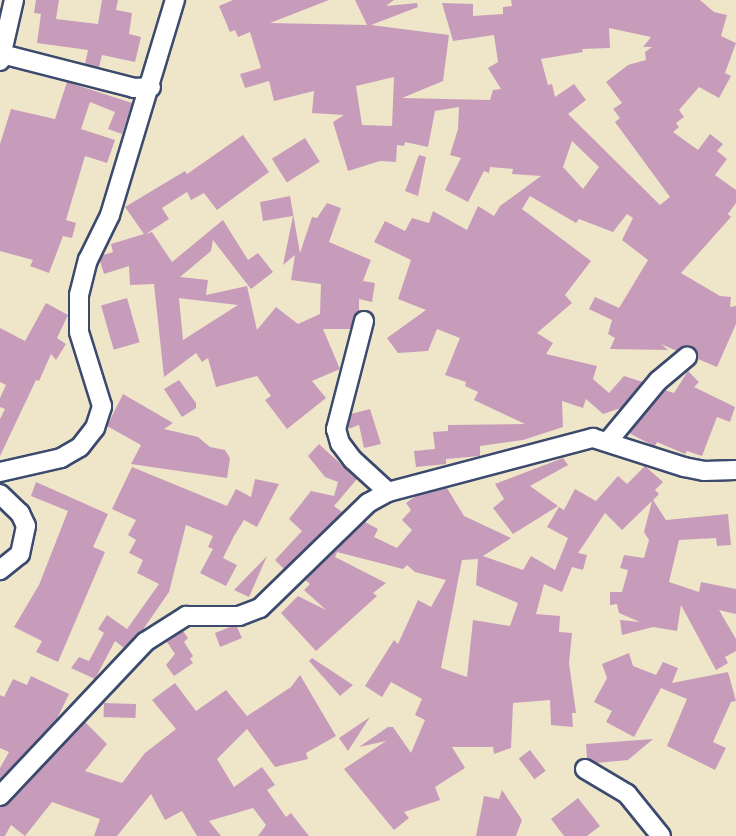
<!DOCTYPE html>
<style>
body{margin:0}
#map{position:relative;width:736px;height:836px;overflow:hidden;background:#efe6ca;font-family:Kalam,sans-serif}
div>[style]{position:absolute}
.building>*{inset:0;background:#c79cba;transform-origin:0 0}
.roads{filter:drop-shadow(2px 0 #3b4a6e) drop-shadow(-2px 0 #3b4a6e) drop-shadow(0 2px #3b4a6e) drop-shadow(0 -2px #3b4a6e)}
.street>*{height:18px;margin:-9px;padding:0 9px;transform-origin:9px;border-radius:9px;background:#fff}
span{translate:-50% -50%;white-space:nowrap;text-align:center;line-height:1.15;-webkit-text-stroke:4.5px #fbf7ec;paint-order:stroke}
</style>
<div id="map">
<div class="building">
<div style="clip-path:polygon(36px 0,59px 0,56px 19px,98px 24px,102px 0,118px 0,116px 10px,132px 13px,129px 34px,141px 37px,135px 62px,102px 55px,99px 67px,85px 64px,88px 50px,37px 43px,41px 14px,34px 13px)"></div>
<div style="clip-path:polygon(evenodd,233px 0,329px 0,270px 23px,367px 25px,355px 0,394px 0,386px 6px,417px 3px,418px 7px,371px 25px,449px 35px,443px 81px,402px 98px,490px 100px,493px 90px,501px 89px,488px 68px,498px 62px,494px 35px,453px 41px,442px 3px,473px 4px,473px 16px,503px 14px,503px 7px,512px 6px,511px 0,700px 0,714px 12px,727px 15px,721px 36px,736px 43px,725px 73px,731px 76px,719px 98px,699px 87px,679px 110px,684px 117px,676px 123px,679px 127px,673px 132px,698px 150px,710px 134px,723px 144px,717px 151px,727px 159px,715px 175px,736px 190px,736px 203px,728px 214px,731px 217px,681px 273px,720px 296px,731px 297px,730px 307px,736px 306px,736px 324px,717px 367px,698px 359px,690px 346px,677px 351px,661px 344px,668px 350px,610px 349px,615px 338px,608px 334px,612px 320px,589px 309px,595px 297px,619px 308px,648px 260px,622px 240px,633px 218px,627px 214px,613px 232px,579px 219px,576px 223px,530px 196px,522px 209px,591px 261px,565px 295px,572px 303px,537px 333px,553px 343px,546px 354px,597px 366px,593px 379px,609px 393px,624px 376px,643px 382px,621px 408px,603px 414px,586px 399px,583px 408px,562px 401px,563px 427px,523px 440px,480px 446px,480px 456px,446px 459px,446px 464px,416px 467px,414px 451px,435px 449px,433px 432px,448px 431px,448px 425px,525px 424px,474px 400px,478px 392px,465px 386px,466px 382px,445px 375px,460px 338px,437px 329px,428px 351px,398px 353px,387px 338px,426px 310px,398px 299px,411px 260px,374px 242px,385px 221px,405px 231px,412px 218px,429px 223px,433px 211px,467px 230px,478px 206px,494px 216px,500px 206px,541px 176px,512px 174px,513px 169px,490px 167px,489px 173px,484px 171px,468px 202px,445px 190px,461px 158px,450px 155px,458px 129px,459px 107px,435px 111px,428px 147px,405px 142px,404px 146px,397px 145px,396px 162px,380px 161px,348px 171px,333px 122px,344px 115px,312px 113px,314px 91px,274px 101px,269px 81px,245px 88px,240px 74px,261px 68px,250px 32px,238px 37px,235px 30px,230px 32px,219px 6px,233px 0,609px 28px,651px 37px,643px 47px,652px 47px,645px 52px,646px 60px,628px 65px,606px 82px,622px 103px,613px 109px,620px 118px,615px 122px,670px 197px,660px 205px,568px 114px,586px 100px,574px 84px,555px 97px,552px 84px,548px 85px,541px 59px,583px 52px,582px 49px,610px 48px,609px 28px,233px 0,394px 77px,392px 126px,362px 125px,356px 86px,394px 77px,233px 0,572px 141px,599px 167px,583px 189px,563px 167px,572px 141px)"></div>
<div style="clip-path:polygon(67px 82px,132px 103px,122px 134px,108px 129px,115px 112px,90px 102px,81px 129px,115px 140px,107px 163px,85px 156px,66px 220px,76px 223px,72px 238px,63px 236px,49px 273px,30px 266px,33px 260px,0 251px,0 144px,11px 109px,55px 119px)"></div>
<div style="clip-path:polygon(evenodd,243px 135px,269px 172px,217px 210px,204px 193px,191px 200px,187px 192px,162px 208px,169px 219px,146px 234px,152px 232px,172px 262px,223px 220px,248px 260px,258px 253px,273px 272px,251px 289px,213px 240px,211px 251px,180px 277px,208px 280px,206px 295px,247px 286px,257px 330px,276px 307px,298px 324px,320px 314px,321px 284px,291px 280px,295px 255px,283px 265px,293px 216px,263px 221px,260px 202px,290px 196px,300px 253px,312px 217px,317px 218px,327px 203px,341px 208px,329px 242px,371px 260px,363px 281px,375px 283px,372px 302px,359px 299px,359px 311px,350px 329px,323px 329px,340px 369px,312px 381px,326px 398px,287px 429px,265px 400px,271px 396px,257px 376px,216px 387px,208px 358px,202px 362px,196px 353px,164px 377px,154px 284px,130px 285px,129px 266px,104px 274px,100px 261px,103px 255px,113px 252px,111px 244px,144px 234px,125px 207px,185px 171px,187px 174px,243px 135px,179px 298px,195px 300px,238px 305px,183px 340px,179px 298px)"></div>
<div style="left:305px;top:138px;width:28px;height:39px;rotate:58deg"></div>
<div style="clip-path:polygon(419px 155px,426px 157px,418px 196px,405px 191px)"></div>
<div style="left:127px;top:298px;width:46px;height:27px;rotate:74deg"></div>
<div style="clip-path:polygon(46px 303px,68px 315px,57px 338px,66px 344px,56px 360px,51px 354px,39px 381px,36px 380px,0 456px,0 419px,5px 409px,0 407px,0 398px,6px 385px,0 382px,0 328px,25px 341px)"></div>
<div style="clip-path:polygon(688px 371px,699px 382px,694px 387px,735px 407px,730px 422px,717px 417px,702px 456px,687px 451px,685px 454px,657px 442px,655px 446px,650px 444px,629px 433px,665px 390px,674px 393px)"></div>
<div style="clip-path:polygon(179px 380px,196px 403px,196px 408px,182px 417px,164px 389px)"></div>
<div style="clip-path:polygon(123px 394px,173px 423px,164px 429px,198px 437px,210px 447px,225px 450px,230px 458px,227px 478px,131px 464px,141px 445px,107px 426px)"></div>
<div style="clip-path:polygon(370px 409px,381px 444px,364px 448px,359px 425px,348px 429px,351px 414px)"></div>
<div style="clip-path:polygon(319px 444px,357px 479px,334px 506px,342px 512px,284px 569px,275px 560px,302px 531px,289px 519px,311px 491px,334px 496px,338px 482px,325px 477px,308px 456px)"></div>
<div style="clip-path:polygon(563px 458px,568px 465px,530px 486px,558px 506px,513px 534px,493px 508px,504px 499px,495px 484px)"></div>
<div style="clip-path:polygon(evenodd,645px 466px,663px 482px,655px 490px,659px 494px,653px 500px,666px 520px,728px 514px,731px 545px,717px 546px,716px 538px,679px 540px,669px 582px,699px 592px,701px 582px,736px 589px,736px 614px,719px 610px,736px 639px,736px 651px,725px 657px,728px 663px,716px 670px,681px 605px,677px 631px,653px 627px,622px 635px,620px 620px,640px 622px,619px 613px,617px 604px,610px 605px,610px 592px,622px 592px,628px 570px,620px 568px,624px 555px,644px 558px,649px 540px,644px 532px,652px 501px,622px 530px,605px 513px,578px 553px,587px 555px,583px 570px,572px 567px,562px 592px,544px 584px,536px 614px,560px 616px,559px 632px,572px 633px,569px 663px,576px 713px,572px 713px,573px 727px,551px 725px,550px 700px,513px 703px,511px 748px,494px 754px,493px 747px,452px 747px,465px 768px,435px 787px,440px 800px,404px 812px,409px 818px,394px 830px,344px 769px,386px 741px,359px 747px,388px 727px,393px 727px,411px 753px,425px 720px,415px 715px,422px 699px,391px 682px,382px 697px,365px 686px,394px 640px,398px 644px,418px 600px,431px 607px,446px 580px,415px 572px,407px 565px,403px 569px,337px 552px,335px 557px,386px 583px,373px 593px,377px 596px,316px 651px,281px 613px,298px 596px,326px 610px,304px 590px,310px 584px,305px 580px,365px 522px,378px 529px,374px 537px,397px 548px,412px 530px,402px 520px,411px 510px,406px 503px,416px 496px,447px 488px,464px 516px,511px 538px,483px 556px,523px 570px,531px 556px,555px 570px,568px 538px,547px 527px,559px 507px,564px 510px,575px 489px,596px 501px,618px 476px,627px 484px,645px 466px,478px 559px,476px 585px,518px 603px,510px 626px,473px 620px,467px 677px,441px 668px,462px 560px,478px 559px)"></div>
<div style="clip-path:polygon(132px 467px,227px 506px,236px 489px,251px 497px,255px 479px,279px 484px,257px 527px,244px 520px,234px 536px,223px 558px,237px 565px,226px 586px,200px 573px,213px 549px,208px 547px,213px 536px,186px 525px,169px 592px,142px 631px,124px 648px,115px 641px,95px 679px,71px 668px,79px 657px,89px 661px,104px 633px,98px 629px,107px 615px,127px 629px,159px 584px,137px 573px,143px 560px,129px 553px,136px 540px,128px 535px,136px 520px,112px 509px)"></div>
<div style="clip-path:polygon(36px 482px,108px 514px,93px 547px,105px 552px,58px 662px,36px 652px,42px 641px,14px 627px,39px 585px,68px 511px,31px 496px)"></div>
<div style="clip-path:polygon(267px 556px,249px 597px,234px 590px)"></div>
<div style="clip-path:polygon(230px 627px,237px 627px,242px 638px,220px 647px,215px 633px)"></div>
<div style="clip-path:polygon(183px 631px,188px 638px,184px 642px,193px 656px,190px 659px,193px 663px,174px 676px,166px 665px,175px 654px,167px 642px)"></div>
<div style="clip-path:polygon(629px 653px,633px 666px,656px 675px,663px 662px,678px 668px,672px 683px,728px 672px,736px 701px,731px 702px,713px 742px,726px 748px,715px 770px,667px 746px,687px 699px,661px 688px,634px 737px,606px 722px,612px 711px,594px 702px,607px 678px,602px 664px)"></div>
<div style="clip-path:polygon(312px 658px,353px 685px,340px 696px,309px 661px)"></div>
<div style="clip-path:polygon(300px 675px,336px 736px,306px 753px,308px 759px,275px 767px,247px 729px,217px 759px,234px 787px,262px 767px,275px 785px,267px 790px,286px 817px,291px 813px,309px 836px,258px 836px,266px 825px,253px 808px,209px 821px,221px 836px,197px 836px,182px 811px,165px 820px,151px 794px,117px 836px,94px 836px,100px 819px,52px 802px,25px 836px,11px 825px,5px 836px,0 836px,0 807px,8px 804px,85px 722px,107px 744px,85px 771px,122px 783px,145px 753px,176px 729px,152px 700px,175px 683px,196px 711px,226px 690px,247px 716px,291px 687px)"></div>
<div style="clip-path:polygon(31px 676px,69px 694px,57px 719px,0 780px,0 768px,9px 752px,0 748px,0 695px,4px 697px,13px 679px,27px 685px)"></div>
<div style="left:104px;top:703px;width:32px;height:14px;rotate:2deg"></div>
<div style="clip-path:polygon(370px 717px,348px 751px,339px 738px)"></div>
<div style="clip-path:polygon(653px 739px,628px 760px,596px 763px,587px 758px,586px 744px)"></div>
<div style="left:530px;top:750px;width:26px;height:14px;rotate:53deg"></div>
<div style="clip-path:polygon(502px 790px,522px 820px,516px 836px,476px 836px,484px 796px,499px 799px)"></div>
<div style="clip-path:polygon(578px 798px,600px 826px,587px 836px,564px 836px,551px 819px)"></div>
</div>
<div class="roads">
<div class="street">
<div style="left:2px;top:54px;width:136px;rotate:14.4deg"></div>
<div style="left:134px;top:88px;width:17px;rotate:-3deg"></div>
<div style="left:0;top:61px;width:63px;rotate:-77.1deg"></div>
<div style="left:364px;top:321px;width:112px;rotate:104.5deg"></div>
<div style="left:336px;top:429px;width:15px;rotate:74deg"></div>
<div style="left:340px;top:443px;width:21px;rotate:53deg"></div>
<div style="left:353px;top:460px;width:47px;rotate:42.4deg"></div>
<div style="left:609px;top:440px;width:77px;rotate:-50.3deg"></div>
<div style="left:658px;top:381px;width:38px;rotate:-40deg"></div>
<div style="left:0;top:472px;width:63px;rotate:-12.9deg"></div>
<div style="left:61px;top:458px;width:22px;rotate:-30deg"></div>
<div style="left:80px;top:447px;width:24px;rotate:-52deg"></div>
<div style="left:95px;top:428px;width:23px;rotate:-72deg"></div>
<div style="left:102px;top:406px;width:77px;rotate:-107.3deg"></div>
<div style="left:79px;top:332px;width:37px;rotate:-90deg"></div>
<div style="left:79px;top:295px;width:36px;rotate:-76deg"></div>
<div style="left:88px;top:260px;width:50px;rotate:-63.9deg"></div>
<div style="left:110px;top:215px;width:225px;rotate:-73.2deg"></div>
<div style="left:0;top:494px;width:28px;rotate:44deg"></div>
<div style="left:20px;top:513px;width:14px;rotate:65deg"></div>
<div style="left:26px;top:526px;width:29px;rotate:102deg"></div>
<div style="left:20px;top:554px;width:26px;rotate:141deg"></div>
<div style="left:585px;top:769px;width:49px;rotate:30.8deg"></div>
<div style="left:627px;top:794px;width:54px;rotate:51deg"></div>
<div style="left:0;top:796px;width:212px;rotate:-46.7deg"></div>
<div style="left:145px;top:642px;width:49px;rotate:-32.4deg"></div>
<div style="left:186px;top:616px;width:53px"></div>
<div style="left:239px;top:616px;width:22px;rotate:-21deg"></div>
<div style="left:260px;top:608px;width:151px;rotate:-44.2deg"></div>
<div style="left:368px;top:503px;width:23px;rotate:-29deg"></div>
<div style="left:388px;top:492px;width:212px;rotate:-14.8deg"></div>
<div style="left:593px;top:438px;width:96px;rotate:17.7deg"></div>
<div style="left:684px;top:467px;width:20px;rotate:11deg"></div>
<div style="left:704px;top:471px;width:32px;rotate:-2deg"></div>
</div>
</div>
</div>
